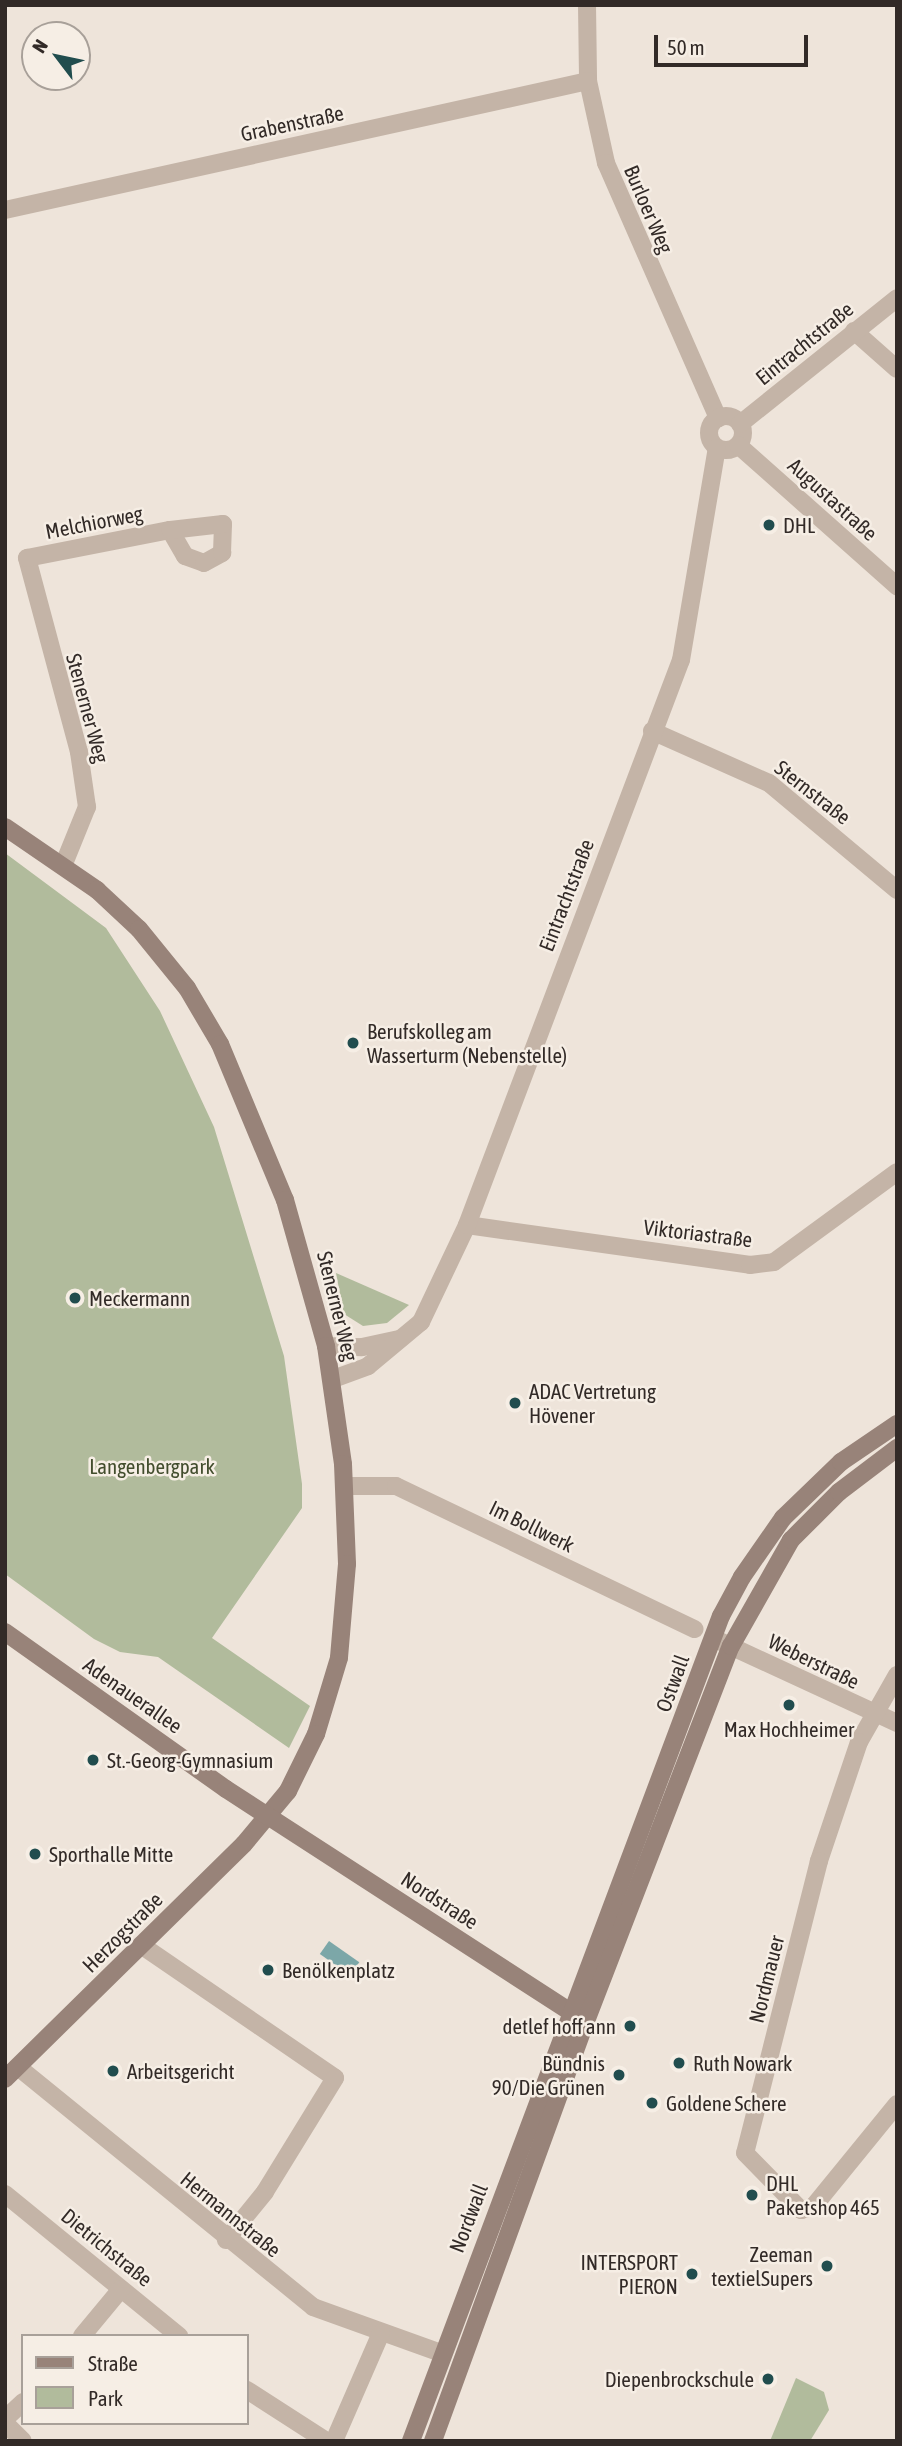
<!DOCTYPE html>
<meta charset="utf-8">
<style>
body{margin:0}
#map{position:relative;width:902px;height:2446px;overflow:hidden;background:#eee4da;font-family:"Asap Condensed",sans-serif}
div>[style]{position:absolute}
.green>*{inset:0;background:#b1bb9c}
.water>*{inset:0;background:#7ca7a8;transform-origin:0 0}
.street>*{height:18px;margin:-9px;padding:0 9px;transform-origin:9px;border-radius:9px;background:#c4b4a7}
.street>.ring{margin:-9px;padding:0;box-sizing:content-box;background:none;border:18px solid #c4b4a7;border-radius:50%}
.secondary>*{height:18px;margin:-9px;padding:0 9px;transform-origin:9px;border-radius:9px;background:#988379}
.dots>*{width:19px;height:19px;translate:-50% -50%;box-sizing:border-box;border:4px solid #f6eee5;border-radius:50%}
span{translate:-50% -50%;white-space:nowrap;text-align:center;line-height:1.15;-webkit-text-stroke:5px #f6eee5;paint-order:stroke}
.street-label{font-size:21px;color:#322a27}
.poi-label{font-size:21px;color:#322a27}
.left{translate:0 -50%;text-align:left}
.right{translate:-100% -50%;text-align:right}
.park-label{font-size:21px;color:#424d2d}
.frame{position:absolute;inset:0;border:7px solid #322a27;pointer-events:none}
.legend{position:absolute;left:21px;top:2334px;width:228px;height:91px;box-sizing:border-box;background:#f6eee5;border:2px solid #a8a099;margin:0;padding:9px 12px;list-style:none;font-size:21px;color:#322a27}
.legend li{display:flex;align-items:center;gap:14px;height:35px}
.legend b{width:35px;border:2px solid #a8a099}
.north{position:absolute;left:21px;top:21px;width:70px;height:70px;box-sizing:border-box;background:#f6eee5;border:2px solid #a8a099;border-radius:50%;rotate:302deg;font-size:19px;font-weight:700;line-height:28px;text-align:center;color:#322a27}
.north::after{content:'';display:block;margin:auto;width:24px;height:32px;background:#214d4e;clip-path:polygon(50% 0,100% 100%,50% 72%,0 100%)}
.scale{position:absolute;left:654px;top:35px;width:154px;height:32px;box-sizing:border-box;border:4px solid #322a27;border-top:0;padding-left:9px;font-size:21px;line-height:24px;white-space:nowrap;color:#322a27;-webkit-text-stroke:5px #f6eee5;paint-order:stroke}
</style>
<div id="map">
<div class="green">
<div style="clip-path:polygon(5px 853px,106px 928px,160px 1011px,214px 1127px,284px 1356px,302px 1484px,302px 1508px,212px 1638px,310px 1706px,289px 1748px,158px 1657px,120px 1652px,94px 1639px,5px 1574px)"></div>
<div style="clip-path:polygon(336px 1273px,409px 1305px,387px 1323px,363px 1326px,344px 1314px)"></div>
<div style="clip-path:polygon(796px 2378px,824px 2392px,829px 2410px,810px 2441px,770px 2441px)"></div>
</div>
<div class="water">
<div style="left:329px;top:1941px;width:37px;height:16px;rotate:35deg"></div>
</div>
<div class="street">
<div style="left:587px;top:5px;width:76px;rotate:89.2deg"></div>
<div style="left:588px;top:81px;width:84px;rotate:77.6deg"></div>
<div style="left:606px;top:163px;width:279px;rotate:66.3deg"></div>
<div style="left:5px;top:210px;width:597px;rotate:-12.48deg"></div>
<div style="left:854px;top:331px;width:57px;rotate:41.5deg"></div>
<div class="ring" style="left:709px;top:416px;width:16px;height:16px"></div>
<div style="left:740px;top:424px;width:201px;rotate:-38.7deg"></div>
<div style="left:738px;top:445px;width:213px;rotate:41.6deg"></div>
<div style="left:652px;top:731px;width:128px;rotate:24deg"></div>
<div style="left:769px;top:783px;width:167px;rotate:39.9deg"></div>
<div style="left:63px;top:866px;width:64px;rotate:-67.9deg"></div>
<div style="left:87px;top:807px;width:56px;rotate:-98.3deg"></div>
<div style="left:79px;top:752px;width:201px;rotate:-105deg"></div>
<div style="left:27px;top:558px;width:146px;rotate:-11.1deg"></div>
<div style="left:170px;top:530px;width:30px;rotate:60deg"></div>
<div style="left:185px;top:556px;width:20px;rotate:20deg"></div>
<div style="left:204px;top:563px;width:21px;rotate:-29deg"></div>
<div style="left:222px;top:553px;width:29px;rotate:-88deg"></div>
<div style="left:223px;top:524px;width:53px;rotate:173.5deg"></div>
<div style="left:467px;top:1225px;width:286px;rotate:8deg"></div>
<div style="left:750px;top:1265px;width:24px;rotate:-7deg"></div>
<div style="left:774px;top:1262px;width:152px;rotate:-36.2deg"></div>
<div style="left:326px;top:1346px;width:36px;rotate:2deg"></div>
<div style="left:362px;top:1347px;width:39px;rotate:-12deg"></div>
<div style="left:333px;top:1379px;width:37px;rotate:-20deg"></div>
<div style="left:368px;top:1366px;width:69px;rotate:-39.7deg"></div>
<div style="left:421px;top:1322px;width:107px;rotate:-64.6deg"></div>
<div style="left:467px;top:1225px;width:604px;rotate:-69.26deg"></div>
<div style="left:681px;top:660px;width:215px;rotate:-80.4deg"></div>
<div style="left:345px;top:1486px;width:51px"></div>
<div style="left:396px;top:1486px;width:331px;rotate:25.6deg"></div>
<div style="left:713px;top:1638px;width:203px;rotate:24.8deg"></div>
<div style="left:897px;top:1675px;width:77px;rotate:119.6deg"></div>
<div style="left:859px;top:1742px;width:126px;rotate:108.6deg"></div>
<div style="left:819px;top:1861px;width:301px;rotate:104.2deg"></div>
<div style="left:745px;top:2153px;width:80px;rotate:45.5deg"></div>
<div style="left:801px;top:2210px;width:12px;rotate:-14deg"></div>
<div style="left:813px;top:2207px;width:133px;rotate:-50.8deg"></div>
<div style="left:141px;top:1945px;width:235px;rotate:34.4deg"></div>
<div style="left:335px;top:2078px;width:134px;rotate:121.6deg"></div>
<div style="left:265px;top:2192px;width:62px;rotate:129.1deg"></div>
<div style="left:18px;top:2067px;width:380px;rotate:39.1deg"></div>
<div style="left:313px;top:2307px;width:136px;rotate:19.8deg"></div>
<div style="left:5px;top:2194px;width:225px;rotate:39.2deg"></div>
<div style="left:82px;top:2336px;width:61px;rotate:-50.3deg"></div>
<div style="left:247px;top:2390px;width:94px;rotate:32.8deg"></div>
<div style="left:5px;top:2419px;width:25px;rotate:-43deg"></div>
<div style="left:5px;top:2423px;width:25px;rotate:45deg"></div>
<div style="left:334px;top:2441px;width:118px;rotate:-66.5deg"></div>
</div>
<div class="secondary">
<div style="left:5px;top:827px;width:112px;rotate:34.4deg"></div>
<div style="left:97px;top:890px;width:57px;rotate:42.9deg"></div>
<div style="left:139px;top:929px;width:76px;rotate:50.9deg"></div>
<div style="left:187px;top:988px;width:65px;rotate:59.5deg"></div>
<div style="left:220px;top:1044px;width:169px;rotate:67.4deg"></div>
<div style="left:285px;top:1200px;width:152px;rotate:74.3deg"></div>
<div style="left:326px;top:1346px;width:119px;rotate:81.8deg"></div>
<div style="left:343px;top:1464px;width:100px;rotate:87.7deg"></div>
<div style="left:347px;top:1564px;width:94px;rotate:94.9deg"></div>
<div style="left:339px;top:1658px;width:79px;rotate:106.8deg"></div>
<div style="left:316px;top:1734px;width:64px;rotate:116.2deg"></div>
<div style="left:288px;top:1791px;width:69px;rotate:129.7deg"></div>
<div style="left:244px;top:1844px;width:335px;rotate:135.5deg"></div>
<div style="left:5px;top:1632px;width:271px;rotate:35.4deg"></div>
<div style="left:226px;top:1789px;width:422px;rotate:32.9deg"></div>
<div style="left:411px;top:2441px;width:881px;rotate:-69.41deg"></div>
<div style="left:721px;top:1616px;width:44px;rotate:-61.7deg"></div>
<div style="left:742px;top:1577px;width:72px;rotate:-55.2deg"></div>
<div style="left:783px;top:1518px;width:81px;rotate:-44deg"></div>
<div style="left:841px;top:1462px;width:68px;rotate:-34.2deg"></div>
<div style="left:433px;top:2441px;width:447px;rotate:-70deg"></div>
<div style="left:586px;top:2021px;width:402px;rotate:-68.9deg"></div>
<div style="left:731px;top:1646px;width:122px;rotate:-60.5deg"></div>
<div style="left:791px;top:1540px;width:68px;rotate:-45deg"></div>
<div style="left:839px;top:1492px;width:73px;rotate:-37.2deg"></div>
</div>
<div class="dots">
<div style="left:769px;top:525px;background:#214d4e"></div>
<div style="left:353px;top:1043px;background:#214d4e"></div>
<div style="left:75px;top:1298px;background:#214d4e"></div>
<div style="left:515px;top:1403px;background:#214d4e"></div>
<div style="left:789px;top:1705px;background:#214d4e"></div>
<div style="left:93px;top:1760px;background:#214d4e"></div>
<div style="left:35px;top:1854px;background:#214d4e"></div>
<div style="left:268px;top:1970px;background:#214d4e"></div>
<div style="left:630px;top:2026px;background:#214d4e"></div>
<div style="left:679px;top:2063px;background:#214d4e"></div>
<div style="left:113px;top:2071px;background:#214d4e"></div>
<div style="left:619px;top:2075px;background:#214d4e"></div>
<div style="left:652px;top:2103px;background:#214d4e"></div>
<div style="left:752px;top:2195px;background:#214d4e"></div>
<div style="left:827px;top:2266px;background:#214d4e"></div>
<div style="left:692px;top:2274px;background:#214d4e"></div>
<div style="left:768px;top:2379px;background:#214d4e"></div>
</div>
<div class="street-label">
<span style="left:292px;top:123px;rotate:-12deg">Grabenstraße</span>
<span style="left:649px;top:209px;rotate:67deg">Burloer Weg</span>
<span style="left:804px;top:343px;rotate:-39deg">Eintrachtstraße</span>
<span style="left:833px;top:499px;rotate:42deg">Augustastraße</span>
<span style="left:94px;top:522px;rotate:-11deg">Melchiorweg</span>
<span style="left:88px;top:708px;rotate:75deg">Stenerner Weg</span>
<span style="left:813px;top:792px;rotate:38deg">Sternstraße</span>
<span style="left:566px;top:895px;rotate:-69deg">Eintrachtstraße</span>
<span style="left:698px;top:1233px;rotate:7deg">Viktoriastraße</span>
<span style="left:338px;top:1306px;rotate:76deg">Stenerner Weg</span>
<span style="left:532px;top:1526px;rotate:26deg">Im Bollwerk</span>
<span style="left:814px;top:1661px;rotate:26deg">Weberstraße</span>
<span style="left:672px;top:1683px;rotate:-70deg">Ostwall</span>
<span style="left:133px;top:1695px;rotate:35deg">Adenauerallee</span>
<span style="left:440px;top:1900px;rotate:33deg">Nordstraße</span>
<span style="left:122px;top:1932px;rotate:-45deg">Herzogstraße</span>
<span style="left:766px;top:1979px;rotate:-76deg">Nordmauer</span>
<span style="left:231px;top:2214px;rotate:39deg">Hermannstraße</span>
<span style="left:468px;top:2218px;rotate:-69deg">Nordwall</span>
<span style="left:107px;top:2247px;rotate:39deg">Dietrichstraße</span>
</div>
<div class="poi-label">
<span class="left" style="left:783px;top:525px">DHL</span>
<span class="left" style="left:367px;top:1043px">Berufskolleg am<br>Wasserturm (Nebenstelle)</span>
<span class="left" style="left:89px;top:1298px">Meckermann</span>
<span class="left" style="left:529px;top:1403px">ADAC Vertretung<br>Hövener</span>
<span style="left:789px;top:1729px">Max Hochheimer</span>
<span class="left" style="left:107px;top:1760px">St.-Georg-Gymnasium</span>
<span class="left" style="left:49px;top:1854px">Sporthalle Mitte</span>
<span class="left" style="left:282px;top:1970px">Benölkenplatz</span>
<span class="right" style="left:616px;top:2026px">detlef hoff ann</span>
<span class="right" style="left:605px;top:2075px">Bündnis<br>90/Die Grünen</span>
<span class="left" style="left:693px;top:2063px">Ruth Nowark</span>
<span class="left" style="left:127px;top:2071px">Arbeitsgericht</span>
<span class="left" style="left:666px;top:2103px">Goldene Schere</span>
<span class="left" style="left:766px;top:2195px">DHL<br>Paketshop 465</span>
<span class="right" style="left:813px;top:2266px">Zeeman<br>textielSupers</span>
<span class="right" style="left:678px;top:2274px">INTERSPORT<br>PIERON</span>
<span class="right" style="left:754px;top:2379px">Diepenbrockschule</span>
</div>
<div class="park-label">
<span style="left:152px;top:1466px">Langenbergpark</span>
</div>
<div class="frame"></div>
<ul class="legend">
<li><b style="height:9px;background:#988379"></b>Straße</li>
<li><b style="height:19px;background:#b1bb9c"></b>Park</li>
</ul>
<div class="north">N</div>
<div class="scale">50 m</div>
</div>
